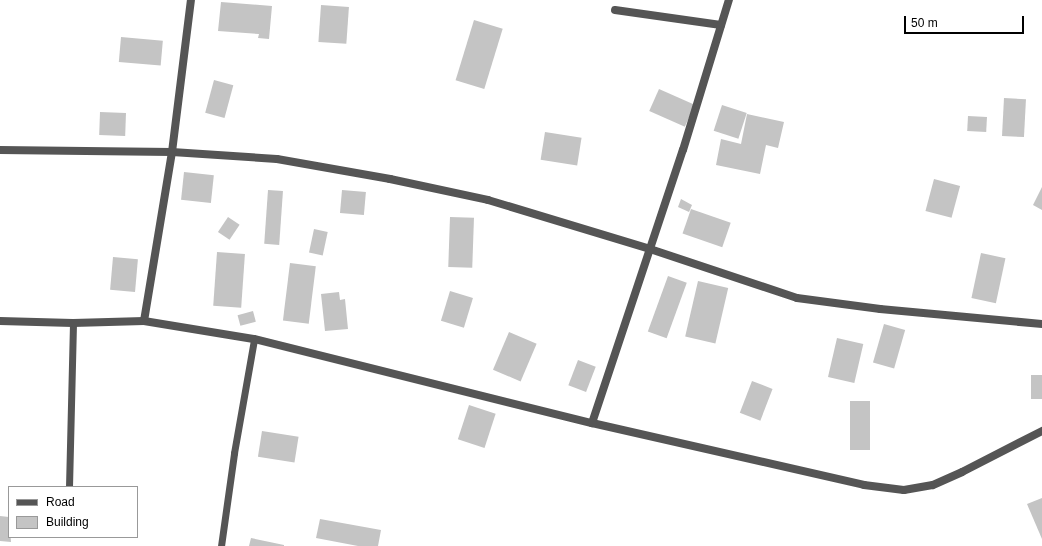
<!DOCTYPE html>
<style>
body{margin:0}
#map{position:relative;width:1042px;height:546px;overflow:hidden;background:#fff;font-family:Arial,sans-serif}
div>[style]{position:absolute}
.building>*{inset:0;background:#c4c4c4;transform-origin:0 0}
.lane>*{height:7px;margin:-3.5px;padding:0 3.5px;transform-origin:3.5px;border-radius:3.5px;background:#555}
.street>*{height:8px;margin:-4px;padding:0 4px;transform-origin:4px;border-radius:4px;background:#555}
span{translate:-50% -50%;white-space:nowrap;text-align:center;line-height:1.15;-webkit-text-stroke:3px #fff;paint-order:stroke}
.legend{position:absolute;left:8px;top:486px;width:130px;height:52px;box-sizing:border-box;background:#fff;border:1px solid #999;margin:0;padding:5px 7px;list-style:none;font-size:12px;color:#000}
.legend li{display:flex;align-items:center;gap:8px;height:20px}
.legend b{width:20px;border:1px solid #999}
.scale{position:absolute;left:904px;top:16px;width:120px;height:18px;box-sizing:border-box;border:2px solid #000;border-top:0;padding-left:5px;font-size:12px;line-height:14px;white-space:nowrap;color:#000;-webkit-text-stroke:3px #fff;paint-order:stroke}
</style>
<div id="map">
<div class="building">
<div style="clip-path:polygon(221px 2px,272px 6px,269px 39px,258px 38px,259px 34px,218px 31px)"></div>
<div style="left:321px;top:5px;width:28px;height:37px;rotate:4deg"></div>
<div style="left:474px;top:20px;width:30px;height:63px;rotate:17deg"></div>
<div style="left:121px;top:37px;width:42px;height:25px;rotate:5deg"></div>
<div style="left:214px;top:80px;width:20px;height:34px;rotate:15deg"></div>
<div style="left:659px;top:89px;width:39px;height:24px;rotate:24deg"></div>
<div style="left:1004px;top:98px;width:22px;height:38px;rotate:3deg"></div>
<div style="left:722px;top:105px;width:26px;height:27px;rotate:18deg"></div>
<div style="left:100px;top:112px;width:26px;height:23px;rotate:2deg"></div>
<div style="clip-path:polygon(747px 114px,784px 122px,778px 148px,766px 145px,760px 174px,716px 165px,721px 139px,741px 144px)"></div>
<div style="left:968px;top:116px;width:19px;height:15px;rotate:3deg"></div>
<div style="left:545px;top:132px;width:37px;height:28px;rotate:9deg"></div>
<div style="left:184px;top:172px;width:30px;height:28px;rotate:6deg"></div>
<div style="left:934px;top:179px;width:27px;height:33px;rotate:15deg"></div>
<div style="clip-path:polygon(1042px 187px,1042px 210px,1033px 205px)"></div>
<div style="left:268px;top:190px;width:15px;height:54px;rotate:4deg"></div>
<div style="left:342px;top:190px;width:24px;height:23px;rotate:5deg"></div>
<div style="clip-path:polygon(681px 199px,692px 205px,689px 212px,678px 207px)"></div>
<div style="left:691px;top:209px;width:42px;height:26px;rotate:19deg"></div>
<div style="left:228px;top:217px;width:14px;height:18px;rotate:34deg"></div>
<div style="left:450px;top:217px;width:24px;height:50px;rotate:2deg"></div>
<div style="left:314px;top:229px;width:14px;height:24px;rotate:12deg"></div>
<div style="left:217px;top:252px;width:28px;height:54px;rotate:4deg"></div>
<div style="left:981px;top:253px;width:25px;height:46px;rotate:12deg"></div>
<div style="left:113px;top:257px;width:25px;height:33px;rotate:5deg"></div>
<div style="left:290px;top:263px;width:26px;height:58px;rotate:7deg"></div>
<div style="left:668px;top:276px;width:20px;height:59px;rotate:20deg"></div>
<div style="left:698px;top:281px;width:31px;height:57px;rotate:13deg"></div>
<div style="left:450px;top:291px;width:24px;height:31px;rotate:17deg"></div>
<div style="clip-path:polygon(339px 292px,340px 300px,345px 299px,348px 329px,325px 331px,321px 294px)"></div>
<div style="left:253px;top:311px;width:11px;height:16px;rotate:75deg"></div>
<div style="left:884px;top:324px;width:22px;height:40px;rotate:16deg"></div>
<div style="left:509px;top:332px;width:30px;height:41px;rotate:23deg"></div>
<div style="left:837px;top:338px;width:27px;height:40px;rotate:13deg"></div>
<div style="left:578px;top:360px;width:19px;height:27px;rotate:21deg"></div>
<div style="left:1031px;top:375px;width:11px;height:24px"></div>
<div style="left:752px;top:381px;width:22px;height:34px;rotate:21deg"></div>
<div style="left:870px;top:401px;width:49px;height:20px;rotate:90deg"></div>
<div style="left:469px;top:405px;width:28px;height:36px;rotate:18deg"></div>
<div style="left:262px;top:431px;width:37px;height:26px;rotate:9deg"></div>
<div style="clip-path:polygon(1042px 498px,1042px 539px,1027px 504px)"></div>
<div style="clip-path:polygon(0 516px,9px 517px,11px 542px,0 541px)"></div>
<div style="clip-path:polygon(320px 519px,381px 530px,378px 546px,358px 546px,316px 538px)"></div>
<div style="clip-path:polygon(251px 538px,284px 545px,284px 546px,249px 546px)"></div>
</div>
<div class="lane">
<div style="left:69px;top:487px;width:164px;rotate:-88.6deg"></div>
<div style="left:221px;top:546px;width:94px;rotate:-82deg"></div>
<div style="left:234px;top:453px;width:116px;rotate:-80deg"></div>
</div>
<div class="street">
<div style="left:615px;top:10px;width:107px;rotate:8.1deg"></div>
<div style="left:0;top:150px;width:172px;rotate:0.7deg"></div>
<div style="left:172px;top:152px;width:105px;rotate:3.8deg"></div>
<div style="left:277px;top:159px;width:115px;rotate:10deg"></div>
<div style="left:390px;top:179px;width:100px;rotate:12.1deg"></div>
<div style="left:488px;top:200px;width:169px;rotate:16.8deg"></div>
<div style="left:650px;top:249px;width:155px;rotate:18.4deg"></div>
<div style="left:797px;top:298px;width:84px;rotate:7.5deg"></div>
<div style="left:880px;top:309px;width:163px;rotate:5.3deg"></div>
<div style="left:0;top:321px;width:73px;rotate:1.6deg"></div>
<div style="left:73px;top:323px;width:71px;rotate:-1.6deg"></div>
<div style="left:144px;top:321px;width:111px;rotate:9.3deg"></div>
<div style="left:254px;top:339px;width:348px;rotate:14deg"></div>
<div style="left:592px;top:423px;width:279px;rotate:12.8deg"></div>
<div style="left:864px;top:485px;width:40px;rotate:7.1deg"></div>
<div style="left:904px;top:490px;width:29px;rotate:-10deg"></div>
<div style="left:933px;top:485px;width:32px;rotate:-24deg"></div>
<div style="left:962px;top:472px;width:90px;rotate:-27.1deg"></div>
<div style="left:144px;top:321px;width:171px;rotate:-80.6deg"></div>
<div style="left:172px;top:152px;width:153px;rotate:-82.9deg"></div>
<div style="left:592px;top:423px;width:288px;rotate:-71.6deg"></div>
<div style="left:683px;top:150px;width:157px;rotate:-73deg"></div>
</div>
<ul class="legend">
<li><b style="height:5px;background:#555"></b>Road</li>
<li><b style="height:11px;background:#c4c4c4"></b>Building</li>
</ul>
<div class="scale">50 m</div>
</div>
